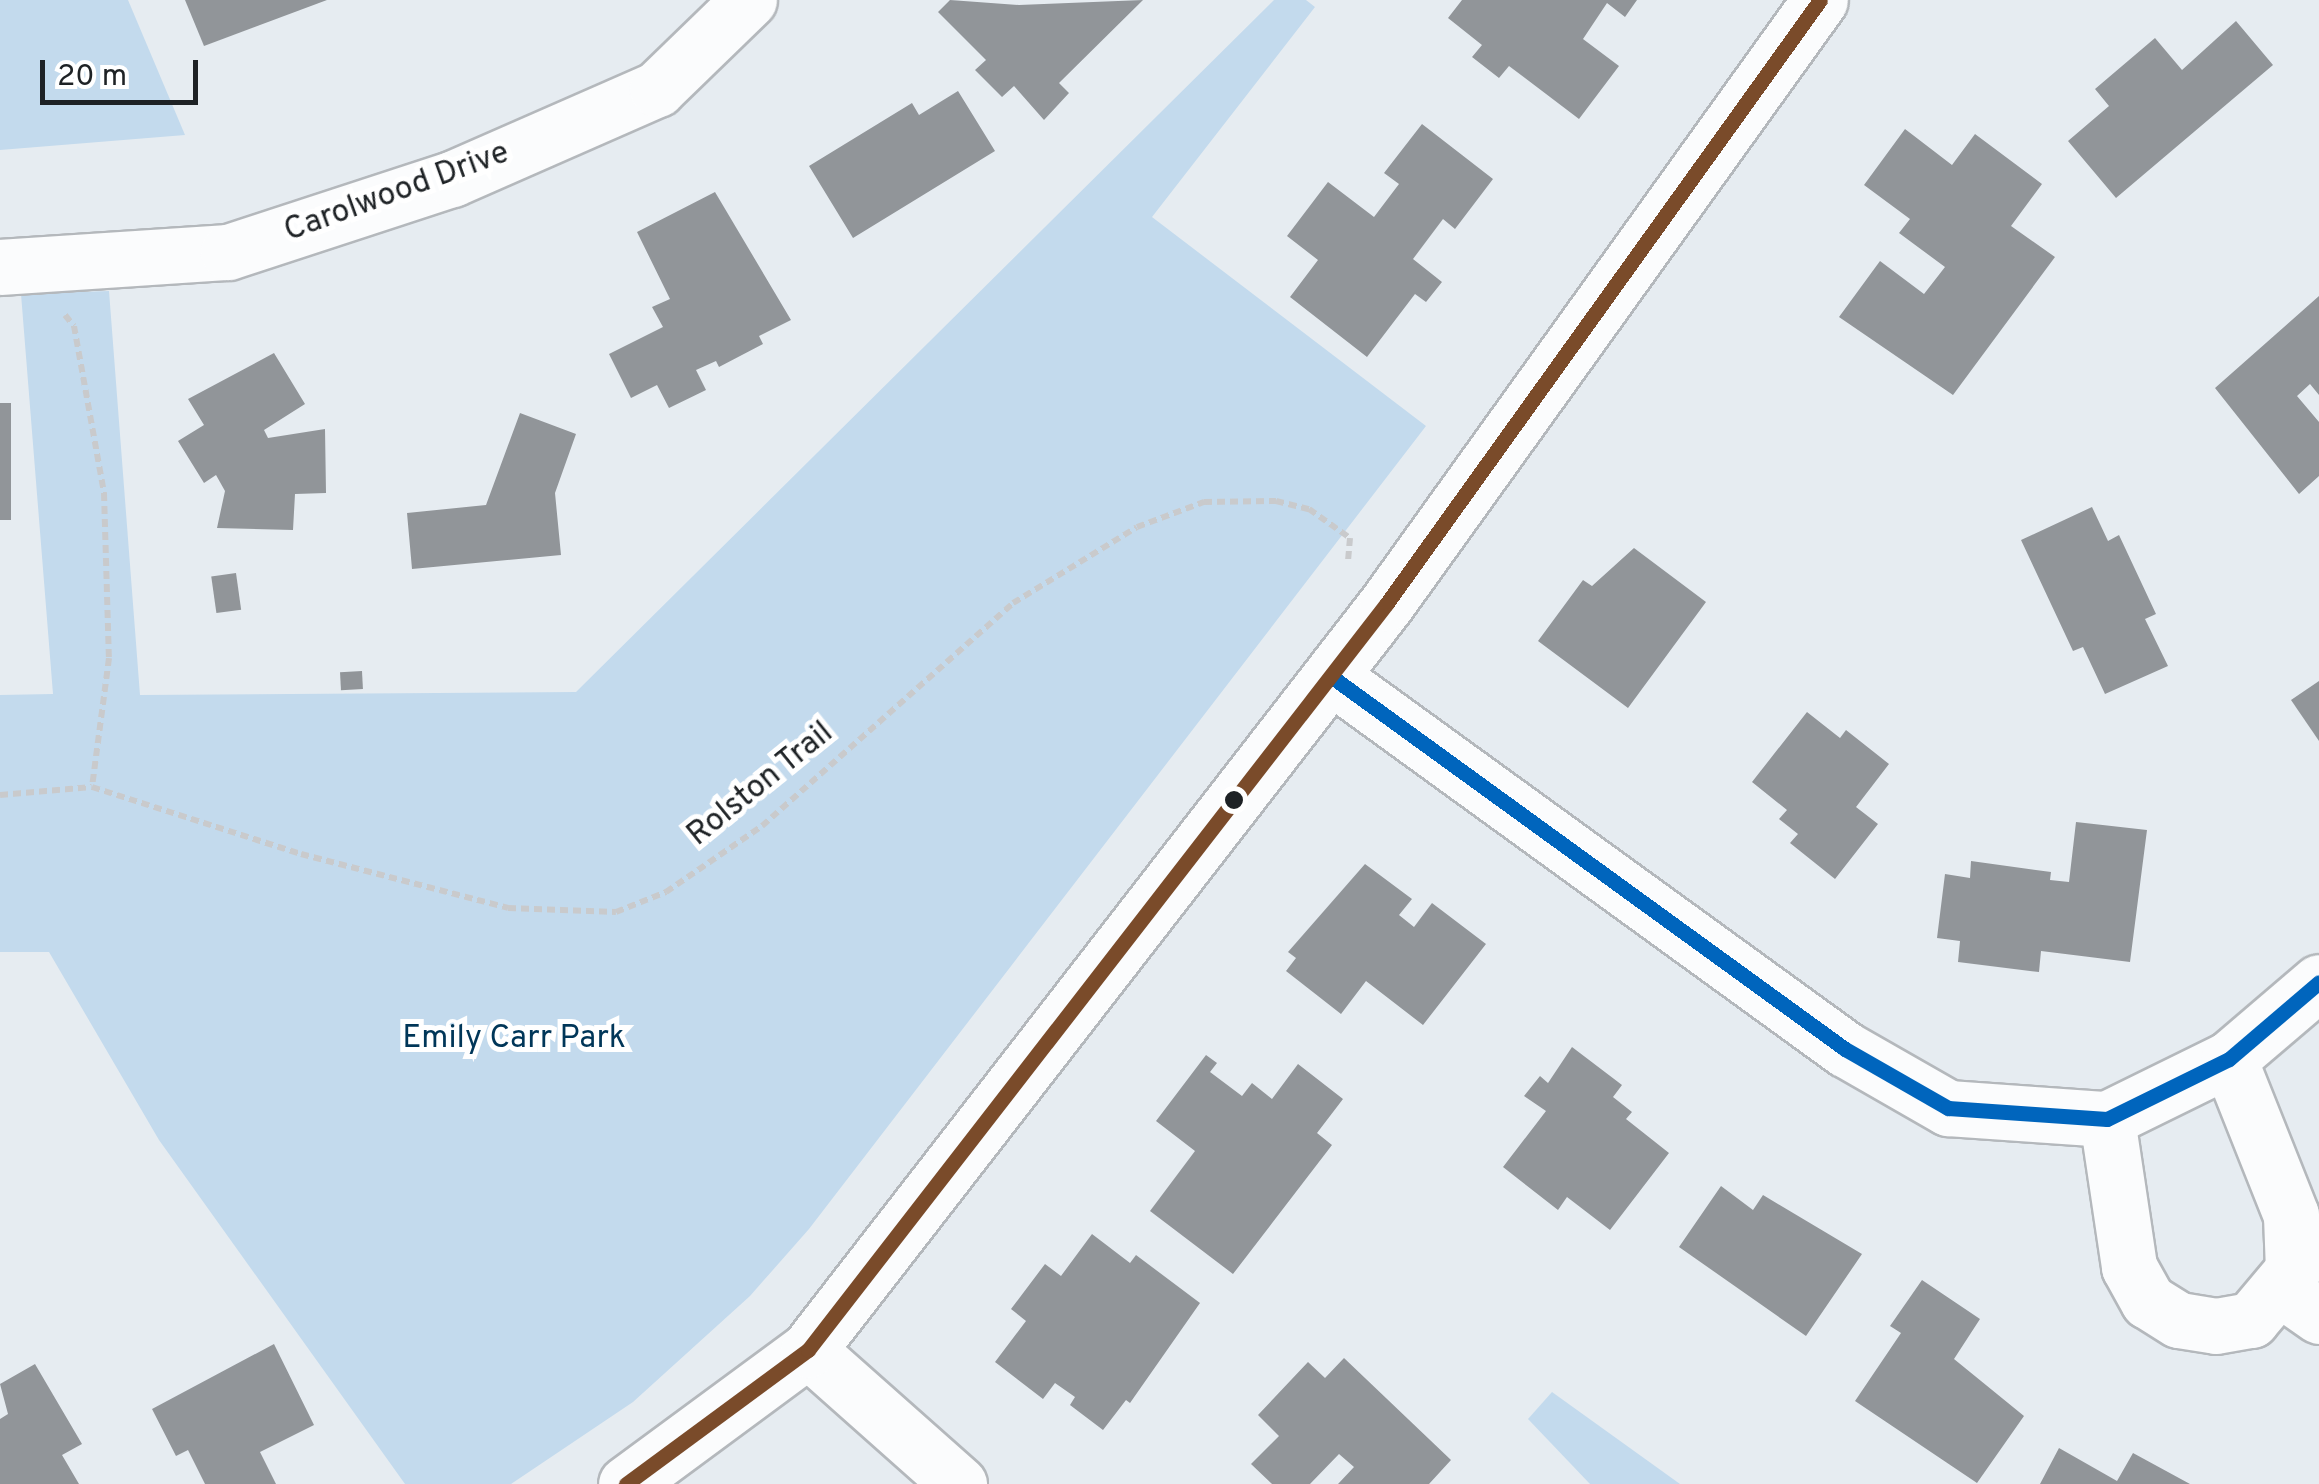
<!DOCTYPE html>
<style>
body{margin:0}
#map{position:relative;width:2319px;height:1484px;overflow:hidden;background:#e6ecf1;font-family:Overpass,sans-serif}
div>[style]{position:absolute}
.green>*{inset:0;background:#c3daed}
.building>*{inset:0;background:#919599;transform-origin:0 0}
.path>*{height:6px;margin-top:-3px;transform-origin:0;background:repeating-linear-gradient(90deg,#c9cacc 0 8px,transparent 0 13px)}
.roads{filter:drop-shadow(2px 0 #b4b8bc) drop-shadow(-2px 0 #b4b8bc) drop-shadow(0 2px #b4b8bc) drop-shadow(0 -2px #b4b8bc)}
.minor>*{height:55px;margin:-27.5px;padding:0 27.5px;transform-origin:27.5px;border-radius:27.5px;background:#fbfcfd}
.tertiary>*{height:55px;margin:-27.5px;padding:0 27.5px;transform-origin:27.5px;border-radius:27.5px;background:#fbfcfd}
.bus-1>*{height:15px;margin:-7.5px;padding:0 7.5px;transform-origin:7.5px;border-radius:7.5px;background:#0065bd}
.bus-2>*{height:15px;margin:-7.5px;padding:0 7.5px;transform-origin:7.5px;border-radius:7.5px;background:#7a4b2a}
.dots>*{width:28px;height:28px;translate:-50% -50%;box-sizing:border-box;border:5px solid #fff;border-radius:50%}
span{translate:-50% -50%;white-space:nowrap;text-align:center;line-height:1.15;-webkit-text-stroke:10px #fff;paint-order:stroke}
.street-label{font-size:32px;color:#1e2225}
.park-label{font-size:32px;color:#003658}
.scale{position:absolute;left:40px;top:60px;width:158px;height:45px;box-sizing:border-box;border:5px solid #1e2225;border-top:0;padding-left:12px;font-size:30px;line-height:35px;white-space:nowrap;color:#1e2225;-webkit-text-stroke:8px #fff;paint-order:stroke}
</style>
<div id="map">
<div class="green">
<div style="clip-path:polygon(0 0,128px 0,185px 135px,0 150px)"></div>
<div style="clip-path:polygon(1274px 0,1306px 0,1315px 7px,1152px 217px,1426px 426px,809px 1229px,750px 1296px,633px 1402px,511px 1484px,405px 1484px,159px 1140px,49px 952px,0 952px,0 695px,53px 694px,21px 294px,109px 291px,140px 695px,576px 692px)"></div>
<div style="clip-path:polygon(1552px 1392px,1680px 1484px,1590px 1484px,1528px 1419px)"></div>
</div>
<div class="building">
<div style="clip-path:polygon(185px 0,327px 0,204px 46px)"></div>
<div style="clip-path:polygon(950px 0,1019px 5px,1143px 0,1059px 83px,1069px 93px,1044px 120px,1014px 86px,1002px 97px,975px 70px,986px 60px,938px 12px)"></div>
<div style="clip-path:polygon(1462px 0,1637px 0,1625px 17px,1607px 3px,1583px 39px,1619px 66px,1579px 119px,1509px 66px,1499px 78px,1472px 57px,1482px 45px,1448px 18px)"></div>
<div style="clip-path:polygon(2236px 21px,2273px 65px,2116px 198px,2068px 141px,2109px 106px,2095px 89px,2155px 38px,2182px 70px)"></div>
<div style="clip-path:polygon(958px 91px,995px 151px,853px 238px,809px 166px,912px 103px,919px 115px)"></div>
<div style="clip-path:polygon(1422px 124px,1493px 179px,1455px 229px,1443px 219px,1413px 259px,1442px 282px,1426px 302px,1415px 294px,1367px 357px,1290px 297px,1318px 260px,1287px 236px,1328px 182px,1374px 217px,1399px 184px,1384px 173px)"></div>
<div style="clip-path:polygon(1905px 129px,1952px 165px,1975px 134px,2042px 184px,2011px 226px,2055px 257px,1953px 395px,1839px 317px,1880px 261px,1924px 294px,1945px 267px,1899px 233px,1910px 219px,1864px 185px)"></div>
<div style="clip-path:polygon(715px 192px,791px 320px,759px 336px,763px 344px,719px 367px,716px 361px,696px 370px,706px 390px,669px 408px,657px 385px,631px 398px,609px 354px,663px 327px,652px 307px,670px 299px,637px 232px)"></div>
<div style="clip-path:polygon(2319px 296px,2319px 395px,2310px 384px,2297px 396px,2319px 422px,2319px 476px,2299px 494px,2215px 388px)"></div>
<div style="clip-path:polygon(274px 353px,305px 404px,264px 430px,268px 438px,325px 429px,326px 493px,295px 494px,293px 530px,217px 528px,225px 491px,216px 475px,204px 483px,178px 441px,204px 425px,188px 399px)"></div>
<div style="left:11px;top:403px;width:117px;height:11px;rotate:90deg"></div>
<div style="clip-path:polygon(520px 413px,576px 434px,555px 493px,561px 555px,412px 569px,407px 513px,486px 505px)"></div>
<div style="clip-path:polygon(2092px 507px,2108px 541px,2119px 535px,2156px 614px,2145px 619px,2168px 666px,2105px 694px,2083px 647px,2073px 651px,2021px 540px)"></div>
<div style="clip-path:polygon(1634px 548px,1706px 602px,1628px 708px,1538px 641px,1583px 580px,1592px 586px)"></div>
<div style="left:236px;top:573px;width:37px;height:25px;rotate:82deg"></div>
<div style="left:362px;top:671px;width:18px;height:22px;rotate:87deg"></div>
<div style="clip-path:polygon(2319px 681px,2319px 741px,2291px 700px)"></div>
<div style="clip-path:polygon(1807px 712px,1840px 738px,1846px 730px,1889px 764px,1856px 807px,1878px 824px,1835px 879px,1790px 843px,1798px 834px,1779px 819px,1787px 810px,1752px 782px)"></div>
<div style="clip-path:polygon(2076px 822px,2147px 830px,2130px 962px,2041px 951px,2039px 972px,1958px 962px,1960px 941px,1937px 938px,1945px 874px,1970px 878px,1971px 861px,2051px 872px,2050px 880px,2069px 882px)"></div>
<div style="clip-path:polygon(1365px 864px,1412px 899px,1399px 915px,1414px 927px,1432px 903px,1486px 944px,1423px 1025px,1366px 981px,1341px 1014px,1286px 971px,1296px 958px,1288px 952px)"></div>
<div style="clip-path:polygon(1572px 1047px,1622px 1085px,1613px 1097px,1632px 1112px,1626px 1119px,1669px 1153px,1610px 1230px,1567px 1197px,1558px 1210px,1503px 1167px,1546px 1111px,1524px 1096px,1540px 1076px,1548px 1083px)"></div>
<div style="clip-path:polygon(1206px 1055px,1217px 1063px,1210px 1072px,1242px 1096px,1252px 1083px,1272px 1099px,1298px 1064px,1343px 1099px,1317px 1133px,1332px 1145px,1233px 1274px,1150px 1211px,1195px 1151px,1156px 1121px)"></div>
<div style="clip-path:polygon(1721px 1186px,1753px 1210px,1763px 1195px,1862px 1254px,1806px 1336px,1679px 1247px)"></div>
<div style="clip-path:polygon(1092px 1234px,1130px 1263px,1136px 1255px,1200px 1303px,1130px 1403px,1126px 1400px,1103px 1430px,1070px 1405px,1075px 1397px,1055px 1383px,1043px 1399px,995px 1362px,1026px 1321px,1011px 1309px,1045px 1264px,1061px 1276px)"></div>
<div style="clip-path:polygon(1922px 1280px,1980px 1319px,1954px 1359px,2024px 1416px,1977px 1483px,1855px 1401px,1901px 1333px,1890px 1326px)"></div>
<div style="clip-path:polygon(274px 1344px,314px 1425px,260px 1452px,276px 1484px,205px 1484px,188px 1450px,176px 1456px,152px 1409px)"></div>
<div style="clip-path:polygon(1344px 1358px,1451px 1460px,1429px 1484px,1338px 1484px,1354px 1467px,1339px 1454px,1310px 1484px,1272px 1484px,1251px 1464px,1279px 1436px,1258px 1415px,1308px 1362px,1325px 1378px)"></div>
<div style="clip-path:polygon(35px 1364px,82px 1444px,62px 1455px,79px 1484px,0 1484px,0 1419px,8px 1414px,0 1384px)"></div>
<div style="clip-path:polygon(2059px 1448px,2117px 1481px,2133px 1453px,2190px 1484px,2040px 1484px)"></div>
</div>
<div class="path">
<div style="left:65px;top:315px;width:14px;rotate:51deg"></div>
<div style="left:74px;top:326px;width:170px;rotate:79.8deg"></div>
<div style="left:104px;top:493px;width:165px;rotate:88.3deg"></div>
<div style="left:109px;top:658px;width:130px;rotate:97.5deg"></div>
<div style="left:0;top:795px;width:92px;rotate:-5deg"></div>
<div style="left:92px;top:787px;width:219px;rotate:17.8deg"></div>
<div style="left:301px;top:854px;width:214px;rotate:14.6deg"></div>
<div style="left:508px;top:908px;width:108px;rotate:2.1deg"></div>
<div style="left:616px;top:912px;width:54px;rotate:-21.8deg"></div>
<div style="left:666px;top:892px;width:116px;rotate:-34.5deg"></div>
<div style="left:762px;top:826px;width:336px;rotate:-41.6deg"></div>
<div style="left:1013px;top:603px;width:145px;rotate:-31.5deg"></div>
<div style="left:1137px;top:527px;width:72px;rotate:-20.5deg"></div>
<div style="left:1204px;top:502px;width:72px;rotate:-0.8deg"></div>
<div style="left:1276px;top:501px;width:34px;rotate:14deg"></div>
<div style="left:1309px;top:509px;width:50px;rotate:35.3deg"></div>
<div style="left:1350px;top:538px;width:25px;rotate:95deg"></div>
</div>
<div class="roads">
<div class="minor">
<div style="left:0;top:267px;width:228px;rotate:-3.8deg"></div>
<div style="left:228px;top:252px;width:236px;rotate:-18.1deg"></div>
<div style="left:452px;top:179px;width:224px;rotate:-23.7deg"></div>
<div style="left:657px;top:89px;width:128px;rotate:-44.1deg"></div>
<div style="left:1332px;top:677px;width:634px;rotate:35.95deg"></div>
<div style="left:1845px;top:1049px;width:119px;rotate:29.8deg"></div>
<div style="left:1948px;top:1108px;width:159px;rotate:4deg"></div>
<div style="left:2107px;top:1119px;width:136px;rotate:-26.2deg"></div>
<div style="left:2229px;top:1059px;width:118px;rotate:-40.5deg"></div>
<div style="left:2107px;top:1119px;width:150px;rotate:81.5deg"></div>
<div style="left:2129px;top:1267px;width:39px;rotate:61deg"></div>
<div style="left:2148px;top:1301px;width:36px;rotate:32deg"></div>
<div style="left:2179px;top:1320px;width:37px;rotate:9deg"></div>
<div style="left:2216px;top:1326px;width:36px;rotate:-10deg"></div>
<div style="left:2251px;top:1320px;width:65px;rotate:-50deg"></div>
<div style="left:2293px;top:1270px;width:55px;rotate:-92.1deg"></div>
<div style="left:2291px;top:1215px;width:168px;rotate:-111.7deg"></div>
<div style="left:2282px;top:1290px;width:45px;rotate:35.1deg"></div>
<div style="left:808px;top:1350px;width:202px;rotate:41.6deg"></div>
</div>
<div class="tertiary">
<div style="left:626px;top:1484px;width:226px;rotate:-36.4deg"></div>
<div style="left:808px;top:1350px;width:945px;rotate:-52.22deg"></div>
<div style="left:1387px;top:603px;width:742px;rotate:-54.32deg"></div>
</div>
</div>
<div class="bus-1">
<div style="left:1332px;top:677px;width:634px;rotate:35.95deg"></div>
<div style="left:1845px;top:1049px;width:119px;rotate:29.8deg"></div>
<div style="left:1948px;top:1108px;width:159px;rotate:4deg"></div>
<div style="left:2107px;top:1119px;width:136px;rotate:-26.2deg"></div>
<div style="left:2229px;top:1059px;width:118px;rotate:-40.5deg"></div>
</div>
<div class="bus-2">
<div style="left:626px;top:1484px;width:226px;rotate:-36.4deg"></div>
<div style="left:808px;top:1350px;width:945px;rotate:-52.22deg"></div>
<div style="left:1387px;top:603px;width:742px;rotate:-54.32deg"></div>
</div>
<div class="dots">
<div style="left:1234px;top:800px;background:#1e2225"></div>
</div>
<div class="street-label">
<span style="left:397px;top:193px;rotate:-20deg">Carolwood Drive</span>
<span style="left:761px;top:785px;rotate:-39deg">Rolston Trail</span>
</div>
<div class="park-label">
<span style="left:514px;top:1039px">Emily Carr Park</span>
</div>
<div class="scale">20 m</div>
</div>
